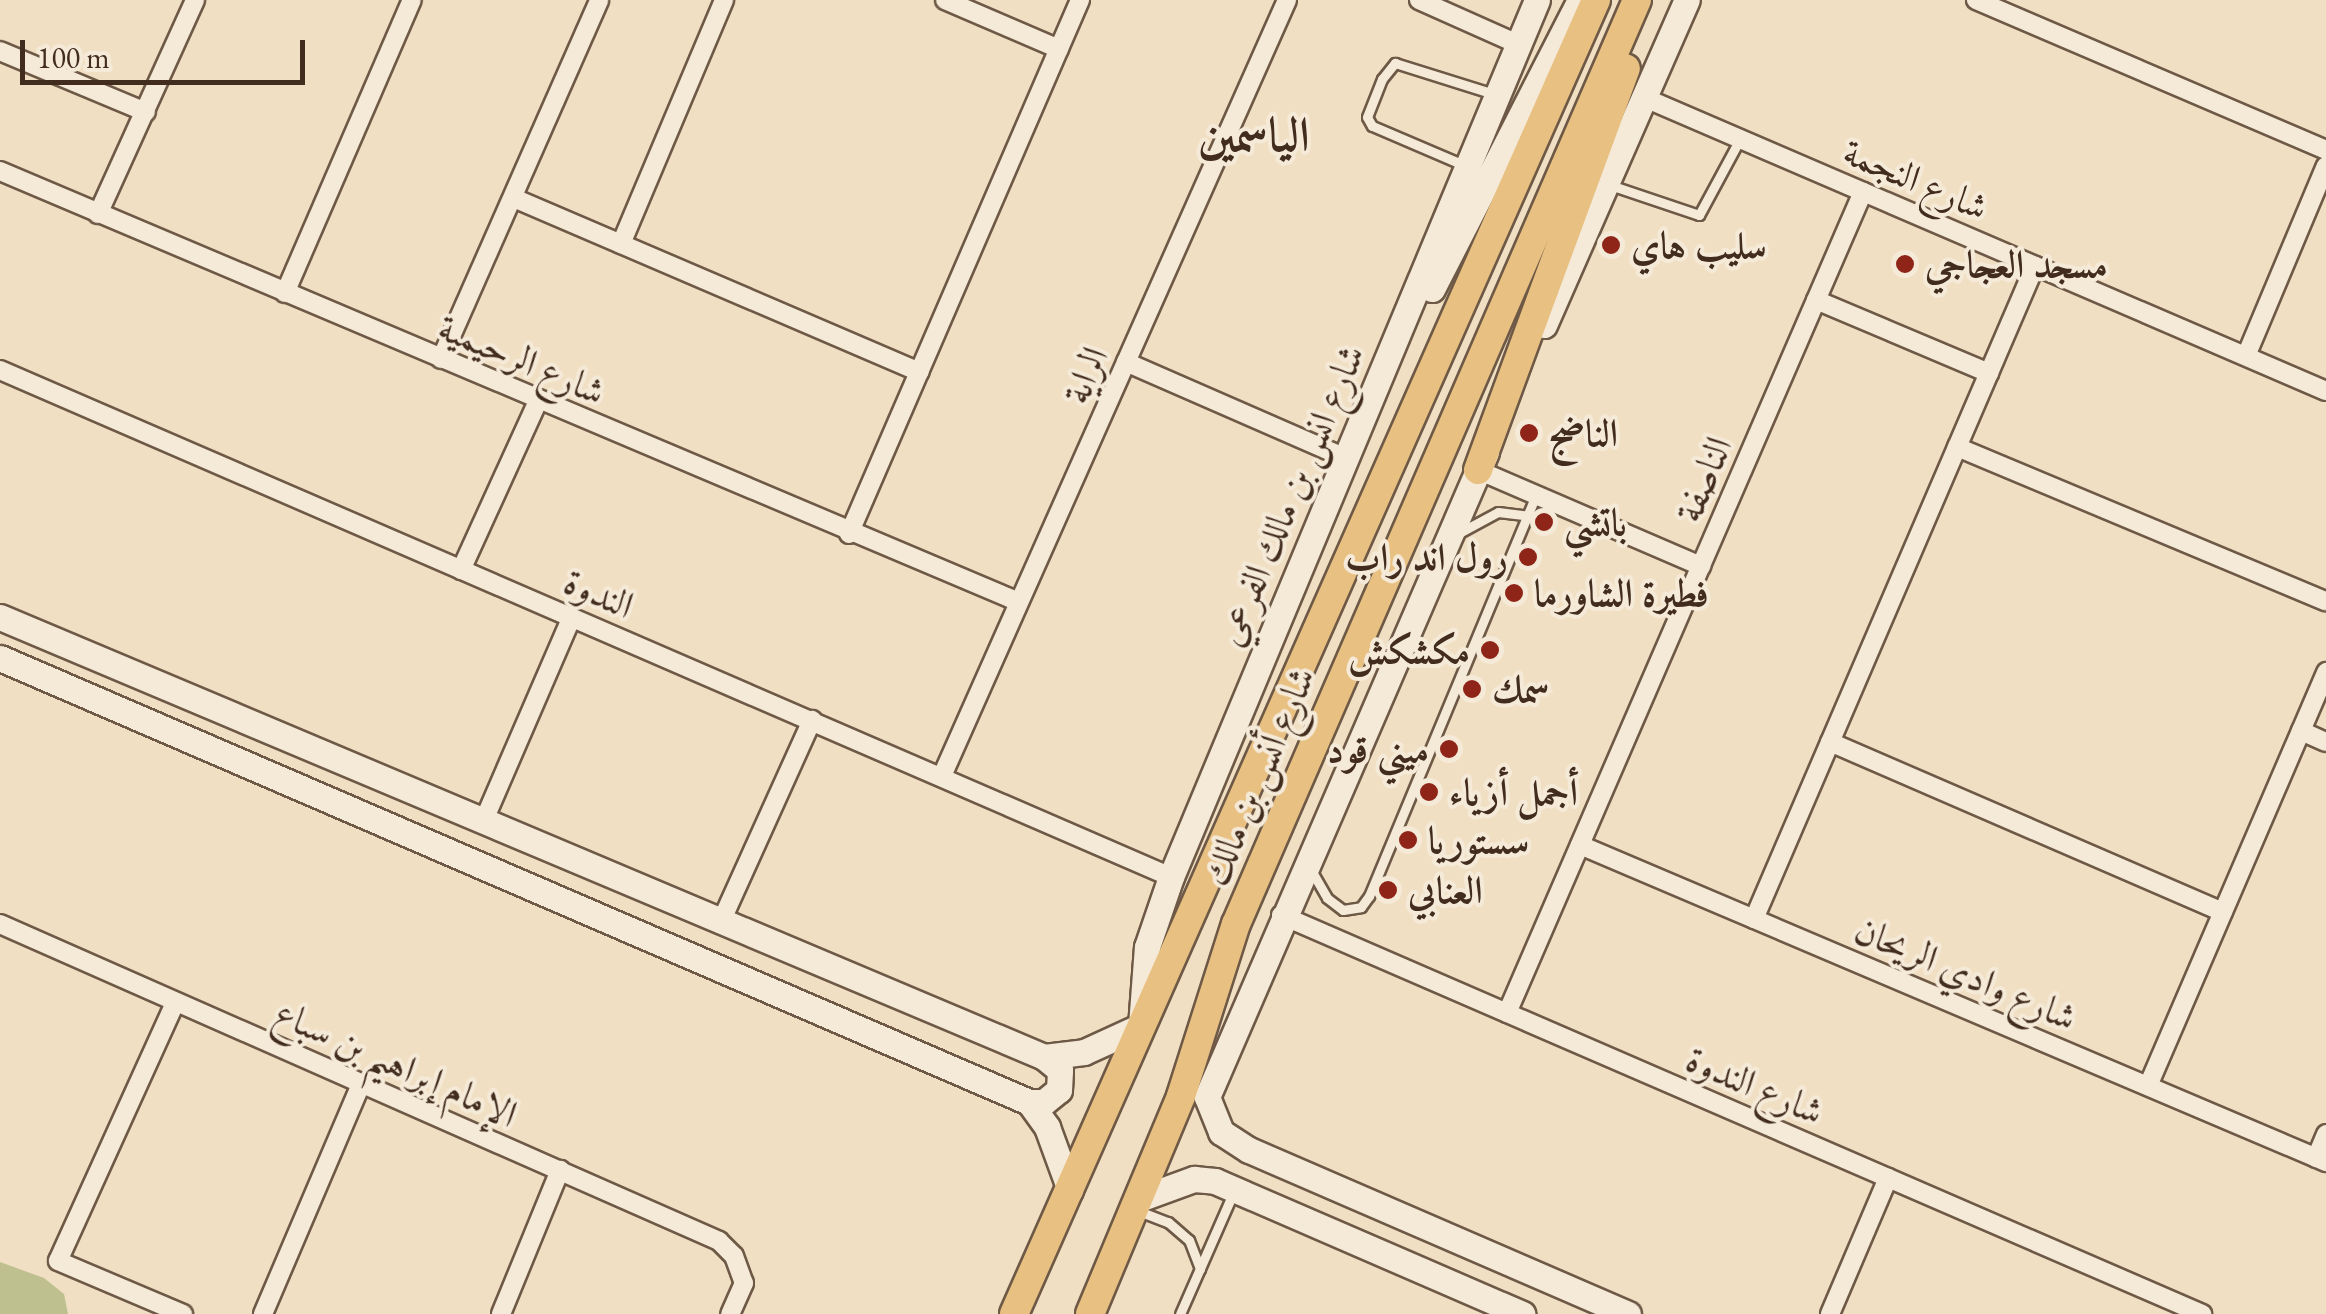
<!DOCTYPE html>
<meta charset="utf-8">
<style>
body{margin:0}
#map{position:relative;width:2326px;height:1314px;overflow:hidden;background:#f0dfc3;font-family:"EB Garamond",Amiri,serif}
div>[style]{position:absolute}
.green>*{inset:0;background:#bfc090}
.roads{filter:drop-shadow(2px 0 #6e5946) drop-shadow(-2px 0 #6e5946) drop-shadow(0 2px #6e5946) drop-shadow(0 -2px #6e5946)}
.lane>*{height:9px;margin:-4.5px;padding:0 4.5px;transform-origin:4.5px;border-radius:4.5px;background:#f5ead8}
.street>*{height:18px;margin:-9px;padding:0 9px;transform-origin:9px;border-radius:9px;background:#f5ead8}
.secondary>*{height:25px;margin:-12.5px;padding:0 12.5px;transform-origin:12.5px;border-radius:12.5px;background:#f5ead8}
.primary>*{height:28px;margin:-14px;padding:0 14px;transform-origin:14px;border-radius:14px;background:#e8c082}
.dots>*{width:28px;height:28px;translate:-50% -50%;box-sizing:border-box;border:5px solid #f5ead8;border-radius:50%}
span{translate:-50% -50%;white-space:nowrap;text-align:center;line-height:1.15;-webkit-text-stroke:8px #f5ead8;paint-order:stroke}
.street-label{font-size:38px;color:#422c1d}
.poi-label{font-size:38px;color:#422c1d;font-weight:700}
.left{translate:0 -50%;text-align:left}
.right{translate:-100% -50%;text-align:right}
.district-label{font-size:48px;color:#422c1d;font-weight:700}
.scale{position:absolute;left:20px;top:40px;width:285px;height:45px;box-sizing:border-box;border:5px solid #422c1d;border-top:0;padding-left:12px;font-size:30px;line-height:35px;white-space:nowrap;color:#422c1d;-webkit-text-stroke:8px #f5ead8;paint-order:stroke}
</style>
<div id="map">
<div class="green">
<div style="clip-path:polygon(0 1262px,44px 1278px,64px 1294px,68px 1314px,0 1314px)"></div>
</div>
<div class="roads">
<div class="lane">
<div style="left:1466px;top:166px;width:102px;rotate:-156.9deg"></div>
<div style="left:1372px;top:126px;width:10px;rotate:-119deg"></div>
<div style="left:1367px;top:117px;width:41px;rotate:-68.5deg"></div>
<div style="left:1382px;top:79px;width:21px;rotate:-51deg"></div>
<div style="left:1395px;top:63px;width:104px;rotate:17.4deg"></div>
<div style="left:1610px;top:185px;width:94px;rotate:18.6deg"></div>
<div style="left:1699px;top:215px;width:86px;rotate:-61.7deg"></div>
<div style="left:1459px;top:533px;width:44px;rotate:-28.3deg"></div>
<div style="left:1498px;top:512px;width:32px;rotate:7deg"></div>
<div style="left:1311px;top:870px;width:32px;rotate:60deg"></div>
<div style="left:1327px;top:898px;width:20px;rotate:37deg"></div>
<div style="left:1343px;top:910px;width:18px;rotate:-9deg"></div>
<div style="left:1361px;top:907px;width:14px;rotate:-54deg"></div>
<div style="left:1369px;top:896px;width:434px;rotate:-67.4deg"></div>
<div style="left:1136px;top:1210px;width:34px;rotate:21deg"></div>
<div style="left:1168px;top:1222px;width:28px;rotate:41deg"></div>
<div style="left:1189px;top:1240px;width:31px;rotate:69deg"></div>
<div style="left:1180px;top:1314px;width:132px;rotate:-66.3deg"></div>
</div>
<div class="street">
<div style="left:945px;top:0;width:124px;rotate:23.3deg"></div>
<div style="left:1419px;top:0;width:108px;rotate:24deg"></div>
<div style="left:1976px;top:0;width:381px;rotate:23.2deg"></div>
<div style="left:0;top:51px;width:158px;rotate:22.7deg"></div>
<div style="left:1645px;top:98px;width:741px;rotate:23.28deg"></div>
<div style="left:0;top:171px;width:1106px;rotate:22.93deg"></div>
<div style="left:516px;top:199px;width:439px;rotate:23.2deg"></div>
<div style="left:98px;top:214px;width:235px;rotate:-65.6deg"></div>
<div style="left:621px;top:244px;width:265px;rotate:-67.1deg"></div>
<div style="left:285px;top:293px;width:319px;rotate:-66.6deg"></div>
<div style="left:1816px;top:300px;width:188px;rotate:22.9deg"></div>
<div style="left:2246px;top:356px;width:206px;rotate:-67.2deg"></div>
<div style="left:441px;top:359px;width:392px;rotate:-66.2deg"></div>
<div style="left:1126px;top:362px;width:240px;rotate:23.6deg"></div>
<div style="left:0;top:370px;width:1276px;rotate:23.41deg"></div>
<div style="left:1957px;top:447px;width:400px;rotate:22.7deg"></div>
<div style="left:1478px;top:470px;width:243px;rotate:23.3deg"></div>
<div style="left:849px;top:534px;width:582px;rotate:-66.61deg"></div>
<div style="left:461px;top:570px;width:186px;rotate:-65.5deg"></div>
<div style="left:2301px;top:731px;width:27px;rotate:24deg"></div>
<div style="left:1830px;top:742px;width:428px;rotate:23.4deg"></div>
<div style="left:942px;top:776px;width:849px;rotate:-66.03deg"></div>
<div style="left:484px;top:820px;width:221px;rotate:-66.6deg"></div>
<div style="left:1580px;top:845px;width:811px;rotate:23.02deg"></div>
<div style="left:1281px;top:915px;width:1004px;rotate:23.42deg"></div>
<div style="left:1754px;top:919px;width:711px;rotate:-66.72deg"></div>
<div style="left:0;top:924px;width:786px;rotate:23.79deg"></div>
<div style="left:719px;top:1241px;width:21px;rotate:45deg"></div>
<div style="left:734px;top:1256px;width:29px;rotate:70deg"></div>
<div style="left:744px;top:1283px;width:34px;rotate:114deg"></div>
<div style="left:720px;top:924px;width:224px;rotate:-65.7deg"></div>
<div style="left:175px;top:1003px;width:283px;rotate:114.4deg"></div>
<div style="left:58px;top:1261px;width:136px;rotate:23deg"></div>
<div style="left:1507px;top:1013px;width:895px;rotate:-66.56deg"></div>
<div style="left:2148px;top:1086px;width:451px;rotate:-66.7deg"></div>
<div style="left:2316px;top:1158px;width:26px;rotate:-67deg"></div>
<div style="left:263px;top:1314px;width:250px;rotate:-66.9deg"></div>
<div style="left:501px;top:1314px;width:156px;rotate:-67.7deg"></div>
<div style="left:1830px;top:1314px;width:148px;rotate:-66.9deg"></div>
</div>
<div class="secondary">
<div style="left:1432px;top:289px;width:325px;rotate:-62.9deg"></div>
<div style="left:1544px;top:325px;width:355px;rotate:-66.3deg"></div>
<div style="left:1486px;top:452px;width:703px;rotate:113.39deg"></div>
<div style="left:1207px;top:1097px;width:38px;rotate:68deg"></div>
<div style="left:1221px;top:1132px;width:33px;rotate:33deg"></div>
<div style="left:1249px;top:1150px;width:413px;rotate:23.4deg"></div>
<div style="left:0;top:617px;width:1133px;rotate:22.85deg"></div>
<div style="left:1044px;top:1057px;width:40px;rotate:-7.1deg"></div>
<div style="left:1084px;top:1052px;width:63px;rotate:-24.5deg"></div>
<div style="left:1141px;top:1026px;width:79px;rotate:-85.7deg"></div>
<div style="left:1147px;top:947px;width:74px;rotate:-71.1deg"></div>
<div style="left:1171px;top:877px;width:950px;rotate:-67.35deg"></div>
<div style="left:0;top:658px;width:1121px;rotate:23.34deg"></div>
<div style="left:1029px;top:1102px;width:31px;rotate:54deg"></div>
<div style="left:1047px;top:1127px;width:67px;rotate:69.9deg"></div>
<div style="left:1029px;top:1102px;width:15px"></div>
<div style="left:1044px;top:1102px;width:19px;rotate:-39deg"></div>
<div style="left:1059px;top:1090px;width:20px;rotate:-87deg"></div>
<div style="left:1060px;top:1070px;width:21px;rotate:-141deg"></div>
<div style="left:1139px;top:1199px;width:59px;rotate:-20deg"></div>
<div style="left:1194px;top:1179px;width:21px;rotate:5deg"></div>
<div style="left:1215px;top:1181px;width:335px;rotate:23.4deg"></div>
</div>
<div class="primary">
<div style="left:1478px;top:470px;width:428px;rotate:-69.8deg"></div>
<div style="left:1014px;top:1314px;width:1437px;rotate:-66.11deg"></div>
<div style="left:1090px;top:1314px;width:236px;rotate:-67.3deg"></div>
<div style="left:1181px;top:1096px;width:181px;rotate:-72.3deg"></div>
<div style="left:1236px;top:924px;width:1007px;rotate:-66.54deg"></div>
</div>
</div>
<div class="dots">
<div style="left:1611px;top:245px;background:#8f2418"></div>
<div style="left:1905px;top:264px;background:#8f2418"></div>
<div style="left:1529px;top:433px;background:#8f2418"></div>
<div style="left:1544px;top:522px;background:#8f2418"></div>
<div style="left:1528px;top:557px;background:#8f2418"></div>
<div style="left:1514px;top:593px;background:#8f2418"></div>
<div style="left:1490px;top:650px;background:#8f2418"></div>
<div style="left:1472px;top:689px;background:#8f2418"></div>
<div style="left:1449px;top:749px;background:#8f2418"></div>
<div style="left:1429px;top:792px;background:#8f2418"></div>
<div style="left:1408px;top:840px;background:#8f2418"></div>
<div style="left:1388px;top:890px;background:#8f2418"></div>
</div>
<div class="street-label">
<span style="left:1916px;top:179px;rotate:23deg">شارع النجمة</span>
<span style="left:522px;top:359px;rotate:23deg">شارع الرحيمية</span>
<span style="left:1085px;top:375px;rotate:-66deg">الراية</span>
<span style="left:1703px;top:479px;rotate:-67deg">الناصفة</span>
<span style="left:1290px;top:495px;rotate:-67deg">شارع انس بن مالك الفرعي</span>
<span style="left:599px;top:593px;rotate:23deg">الندوة</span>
<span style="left:1258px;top:776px;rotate:-67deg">شارع أنس بن مالك</span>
<span style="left:1966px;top:973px;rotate:23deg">شارع وادي الريحان</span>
<span style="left:396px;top:1063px;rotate:24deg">الإمام إبراهيم بن سباع</span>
<span style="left:1755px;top:1085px;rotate:23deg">شارع الندوة</span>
</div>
<div class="poi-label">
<span class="left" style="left:1631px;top:245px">سليب هاي</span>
<span class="left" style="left:1925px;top:264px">مسجد العجاجي</span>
<span class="left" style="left:1549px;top:433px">الناضج</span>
<span class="left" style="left:1564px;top:522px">باتشي</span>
<span class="right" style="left:1508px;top:557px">رول اند راب</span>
<span class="left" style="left:1534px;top:593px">فطيرة الشاورما</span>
<span class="right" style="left:1470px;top:650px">مكشكش</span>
<span class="left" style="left:1492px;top:689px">سمك</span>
<span class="right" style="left:1429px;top:749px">ميني قود</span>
<span class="left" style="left:1449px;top:792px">أجمل أزياء</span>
<span class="left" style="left:1428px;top:840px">سستوريا</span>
<span class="left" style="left:1408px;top:890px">العنابي</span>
</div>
<div class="district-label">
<span style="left:1254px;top:135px">الياسمين</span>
</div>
<div class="scale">100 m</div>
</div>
